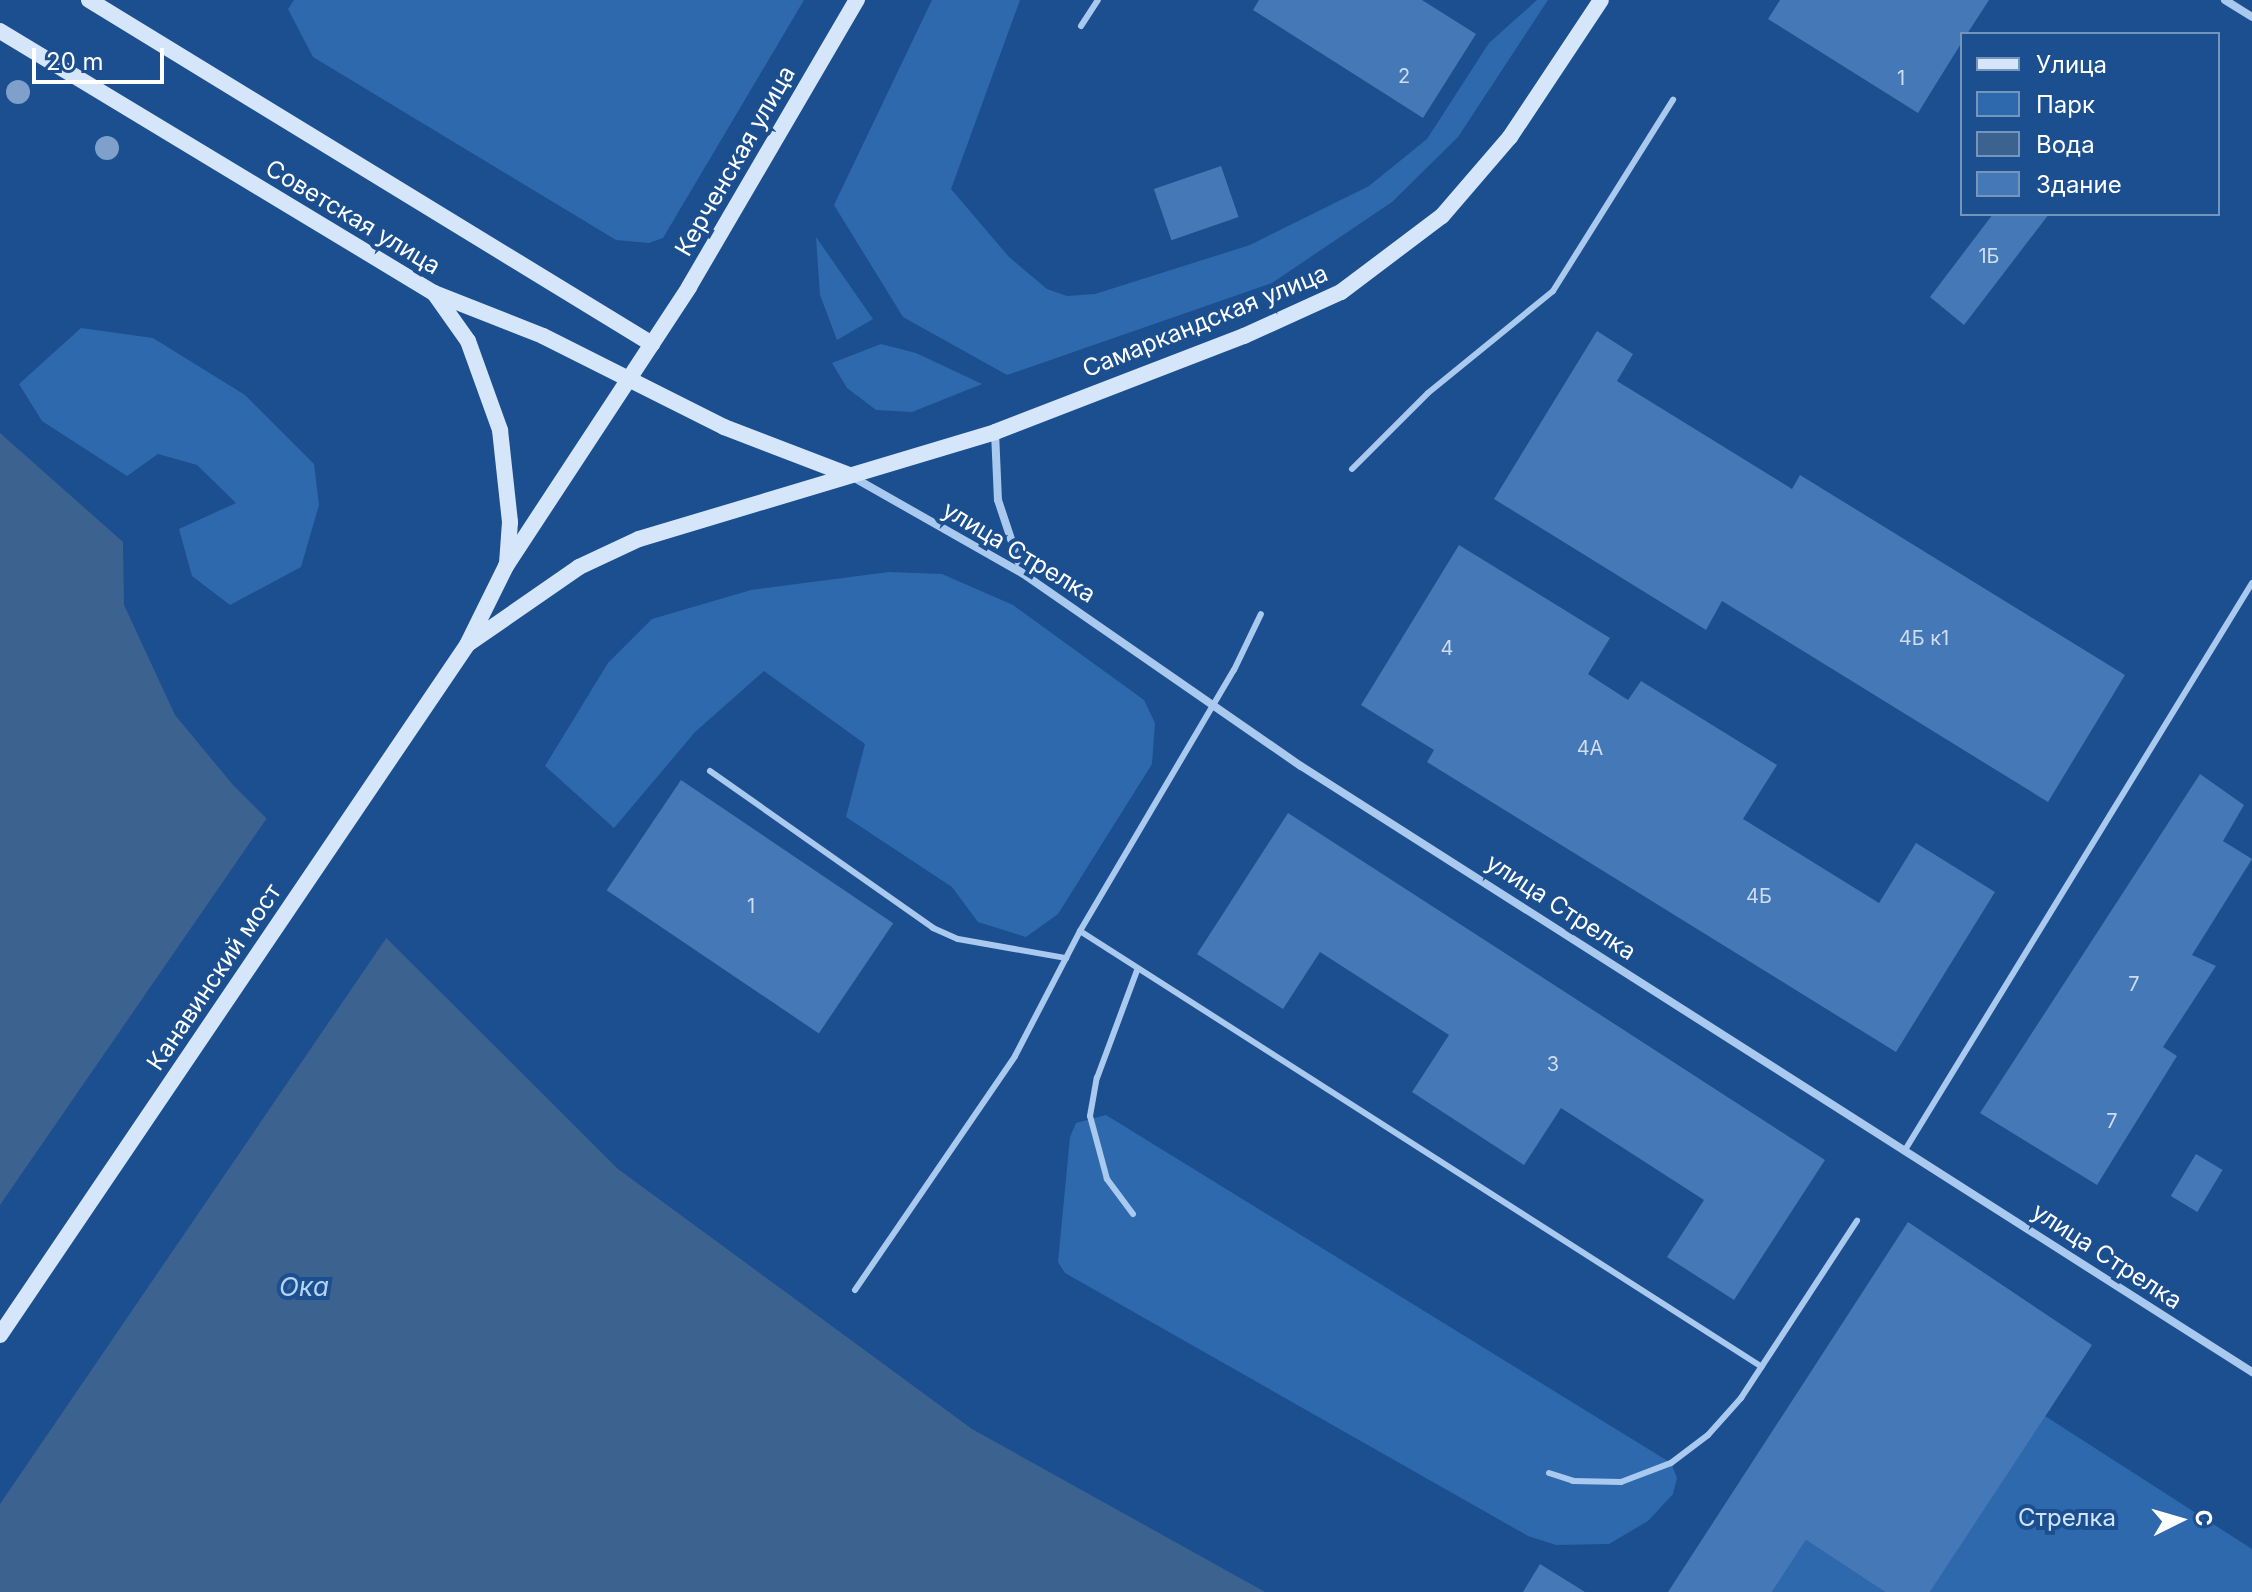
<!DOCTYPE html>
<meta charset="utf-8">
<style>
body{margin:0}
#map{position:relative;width:2252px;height:1592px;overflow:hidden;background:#1b4f8f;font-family:Inter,sans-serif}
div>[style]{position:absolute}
.green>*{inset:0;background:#2e69ad}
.water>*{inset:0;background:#3c6290}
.pier>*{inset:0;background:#1b4f8f}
.building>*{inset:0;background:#4478b7;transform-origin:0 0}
.lane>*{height:6px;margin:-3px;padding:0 3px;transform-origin:3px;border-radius:3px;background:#a9c9ee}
.street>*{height:8px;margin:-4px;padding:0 4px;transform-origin:4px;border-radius:4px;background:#a9c9ee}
.secondary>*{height:16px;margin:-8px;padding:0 8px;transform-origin:8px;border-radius:8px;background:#d6e6fa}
.trees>*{width:24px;height:24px;margin:-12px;border-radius:50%;background:#7ea0ca}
span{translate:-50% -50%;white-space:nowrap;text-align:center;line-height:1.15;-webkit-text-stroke:8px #1b4f8f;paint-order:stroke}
.number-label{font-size:20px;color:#d0dded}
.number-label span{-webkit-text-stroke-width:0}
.street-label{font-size:24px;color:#fff}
.park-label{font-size:24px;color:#cfe3fa}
.water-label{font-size:26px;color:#b5d3f5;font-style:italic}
.legend{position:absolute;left:1960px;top:32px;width:260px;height:184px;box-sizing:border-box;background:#1b4f8f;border:2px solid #7695bc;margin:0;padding:10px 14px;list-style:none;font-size:24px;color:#fff}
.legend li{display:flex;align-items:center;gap:16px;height:40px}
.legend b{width:40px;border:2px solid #7695bc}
.north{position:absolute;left:2140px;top:1480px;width:80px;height:80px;-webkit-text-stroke:6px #1b4f8f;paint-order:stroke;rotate:85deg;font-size:22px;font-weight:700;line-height:32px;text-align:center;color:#fff}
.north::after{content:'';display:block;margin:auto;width:28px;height:36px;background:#fff;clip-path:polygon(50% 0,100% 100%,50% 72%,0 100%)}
.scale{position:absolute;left:32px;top:48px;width:132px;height:36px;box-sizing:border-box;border:4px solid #fff;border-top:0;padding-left:10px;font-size:24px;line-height:28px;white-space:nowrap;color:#fff;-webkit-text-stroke:6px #1b4f8f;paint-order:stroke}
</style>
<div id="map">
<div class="green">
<div style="clip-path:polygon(294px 0,804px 0,663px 238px,649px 243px,616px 240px,313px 57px,288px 9px)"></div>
<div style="clip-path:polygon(932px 0,1020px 0,951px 189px,1009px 257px,1047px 289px,1067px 296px,1095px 294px,1250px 245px,1369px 186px,1427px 139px,1489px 43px,1537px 0,1548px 0,1458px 137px,1392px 202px,1272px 283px,1007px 375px,903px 317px,834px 205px)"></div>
<div style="clip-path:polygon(816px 237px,873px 319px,837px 340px,820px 295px)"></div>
<div style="clip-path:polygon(81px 328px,153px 338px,245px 395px,314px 464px,319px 505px,301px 567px,230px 605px,192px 576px,179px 529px,236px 503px,197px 465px,158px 454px,127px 476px,42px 421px,19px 384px)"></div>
<div style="clip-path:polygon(881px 344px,916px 353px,982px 384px,912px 412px,876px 410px,847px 388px,832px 363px)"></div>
<div style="clip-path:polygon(889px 572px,942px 574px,1013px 605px,1144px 700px,1155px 723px,1152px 764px,1058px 914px,1026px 937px,978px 922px,952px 887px,846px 817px,865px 744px,764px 671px,695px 732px,614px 828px,545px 766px,608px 663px,652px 619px,751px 590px)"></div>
<div style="clip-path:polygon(1106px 1115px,1671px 1463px,1677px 1478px,1673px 1494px,1648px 1521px,1609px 1544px,1556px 1545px,1528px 1536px,1065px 1273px,1058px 1262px,1070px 1137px,1076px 1123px)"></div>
<div style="clip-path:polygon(2045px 1416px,2252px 1549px,2252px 1592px,1930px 1592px)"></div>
<div style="clip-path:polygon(1806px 1540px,1885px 1592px,1772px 1592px)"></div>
</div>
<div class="water">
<div style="clip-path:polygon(0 433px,123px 542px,124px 605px,175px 715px,233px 785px,618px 1169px,972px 1429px,1265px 1592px,0 1592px)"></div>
</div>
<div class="pier">
<div style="clip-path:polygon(269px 815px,389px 934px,0 1504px,0 1205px)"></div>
</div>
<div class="building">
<div style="clip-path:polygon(1259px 0,1422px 0,1476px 34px,1423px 118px,1253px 10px)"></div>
<div style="clip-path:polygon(1780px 0,1989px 0,1967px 34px,1962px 34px,1962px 42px,1918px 113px,1768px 19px)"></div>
<div style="left:1221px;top:166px;width:54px;height:71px;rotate:71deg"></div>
<div style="clip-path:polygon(1993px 214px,2049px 214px,1964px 325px,1930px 297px)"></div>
<div style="clip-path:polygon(1597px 331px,1633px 354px,1617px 381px,1792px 489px,1800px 475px,2125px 675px,2048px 802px,1722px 601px,1706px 630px,1494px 499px)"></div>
<div style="clip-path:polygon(1459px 545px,1610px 638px,1588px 674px,1628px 700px,1641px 681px,1777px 765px,1743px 819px,1879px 903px,1916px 843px,1995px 892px,1896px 1052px,1427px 762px,1434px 750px,1361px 705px)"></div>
<div style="clip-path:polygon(2200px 774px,2244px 805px,2223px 841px,2252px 859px,2192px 955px,2216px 966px,2163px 1047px,2177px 1056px,2097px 1185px,1980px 1113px)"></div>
<div style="left:681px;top:780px;width:256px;height:133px;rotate:34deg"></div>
<div style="clip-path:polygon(1288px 813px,1825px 1160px,1734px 1300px,1667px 1257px,1704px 1200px,1561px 1108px,1524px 1165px,1412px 1092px,1449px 1035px,1320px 952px,1283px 1009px,1197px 954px)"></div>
<div style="left:2196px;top:1154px;width:31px;height:49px;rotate:31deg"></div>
<div style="clip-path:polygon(1908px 1222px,2092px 1345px,1930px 1592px,1885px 1592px,1806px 1540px,1772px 1592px,1668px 1592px)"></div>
<div style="clip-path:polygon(1540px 1564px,1585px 1592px,1523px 1592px)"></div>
</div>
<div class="lane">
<div style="left:1081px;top:26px;width:31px;rotate:-57deg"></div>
<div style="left:1352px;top:469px;width:107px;rotate:-45deg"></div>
<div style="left:1428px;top:393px;width:161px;rotate:-39.2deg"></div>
<div style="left:1553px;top:291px;width:226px;rotate:-57.9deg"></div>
<div style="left:710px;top:771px;width:273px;rotate:35.1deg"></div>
<div style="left:933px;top:928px;width:27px;rotate:24deg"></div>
<div style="left:958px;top:939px;width:110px;rotate:10deg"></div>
<div style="left:1080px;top:931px;width:809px;rotate:32.59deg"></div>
<div style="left:1905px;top:1150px;width:665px;rotate:-58.53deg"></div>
<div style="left:1133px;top:1214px;width:44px;rotate:-126.6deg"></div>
<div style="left:1107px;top:1179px;width:65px;rotate:-105.1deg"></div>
<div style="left:1090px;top:1116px;width:39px;rotate:-80deg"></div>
<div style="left:1097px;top:1078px;width:117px;rotate:-69.6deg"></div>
<div style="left:855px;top:1290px;width:283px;rotate:-55.6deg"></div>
<div style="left:1015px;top:1056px;width:141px;rotate:-62.5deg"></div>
<div style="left:1080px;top:931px;width:303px;rotate:-59.5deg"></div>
<div style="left:1234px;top:670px;width:62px;rotate:-64.3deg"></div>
<div style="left:1549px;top:1473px;width:25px;rotate:18deg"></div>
<div style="left:1573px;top:1481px;width:48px;rotate:1.2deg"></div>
<div style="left:1621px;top:1482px;width:53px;rotate:-20.8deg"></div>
<div style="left:1671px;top:1463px;width:46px;rotate:-37.1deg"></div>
<div style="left:1708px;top:1435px;width:50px;rotate:-48.3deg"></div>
<div style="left:1741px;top:1398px;width:212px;rotate:-56.8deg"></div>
</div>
<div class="street">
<div style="left:2225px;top:0;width:32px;rotate:32deg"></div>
<div style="left:995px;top:432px;width:68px;rotate:87.5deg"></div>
<div style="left:998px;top:500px;width:76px;rotate:71.6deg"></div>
<div style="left:851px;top:476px;width:197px;rotate:29.6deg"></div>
<div style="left:1022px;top:573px;width:339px;rotate:34.7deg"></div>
<div style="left:1301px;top:766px;width:1128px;rotate:32.51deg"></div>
</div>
<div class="secondary">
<div style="left:89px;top:0;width:660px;rotate:31.43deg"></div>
<div style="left:0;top:31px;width:507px;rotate:31.12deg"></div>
<div style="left:434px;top:293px;width:59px;rotate:54.7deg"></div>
<div style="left:468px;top:341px;width:95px;rotate:70.2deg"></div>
<div style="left:500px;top:430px;width:93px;rotate:83.8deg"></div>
<div style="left:510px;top:522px;width:42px;rotate:94.1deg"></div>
<div style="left:434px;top:293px;width:117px;rotate:21.5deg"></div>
<div style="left:543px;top:336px;width:203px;rotate:26.7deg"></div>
<div style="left:724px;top:427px;width:134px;rotate:21deg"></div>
<div style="left:468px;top:644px;width:135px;rotate:-34.7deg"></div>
<div style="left:579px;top:567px;width:66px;rotate:-25deg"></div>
<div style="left:639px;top:539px;width:372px;rotate:-16.7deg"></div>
<div style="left:995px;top:432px;width:267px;rotate:-21.1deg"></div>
<div style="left:1244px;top:336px;width:107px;rotate:-24.4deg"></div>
<div style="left:1341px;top:292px;width:126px;rotate:-37deg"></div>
<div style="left:1442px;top:216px;width:104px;rotate:-49.3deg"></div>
<div style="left:1510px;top:137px;width:164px;rotate:-56.4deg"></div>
<div style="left:0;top:1335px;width:833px;rotate:-55.91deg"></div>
<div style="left:467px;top:645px;width:88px;rotate:-63.7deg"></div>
<div style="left:506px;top:566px;width:334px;rotate:-56.7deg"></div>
<div style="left:689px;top:287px;width:333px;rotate:-59.7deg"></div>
</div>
<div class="trees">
<div style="left:18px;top:92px"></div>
<div style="left:107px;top:148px"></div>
</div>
<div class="number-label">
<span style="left:1404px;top:76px">2</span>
<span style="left:1901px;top:78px">1</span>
<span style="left:1989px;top:256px">1Б</span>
<span style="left:1924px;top:638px">4Б к1</span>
<span style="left:1447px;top:648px">4</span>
<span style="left:1590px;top:748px">4А</span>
<span style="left:1759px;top:896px">4Б</span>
<span style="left:751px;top:906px">1</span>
<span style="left:2134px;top:984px">7</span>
<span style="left:1553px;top:1064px">3</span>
<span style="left:2112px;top:1121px">7</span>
</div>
<div class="street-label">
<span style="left:735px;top:161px;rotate:-60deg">Керченская улица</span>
<span style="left:353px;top:217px;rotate:31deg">Советская улица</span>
<span style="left:1205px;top:321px;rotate:-22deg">Самаркандская улица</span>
<span style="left:1019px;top:552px;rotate:31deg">улица Стрелка</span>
<span style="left:1561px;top:907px;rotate:33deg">улица Стрелка</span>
<span style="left:214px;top:977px;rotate:-56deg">Канавинский мост</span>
<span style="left:2107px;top:1256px;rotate:33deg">улица Стрелка</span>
</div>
<div class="park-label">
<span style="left:2067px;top:1518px">Стрелка</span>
</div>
<div class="water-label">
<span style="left:304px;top:1287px">Ока</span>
</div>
<ul class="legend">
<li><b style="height:10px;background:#d6e6fa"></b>Улица</li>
<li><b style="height:22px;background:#2e69ad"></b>Парк</li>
<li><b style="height:22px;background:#3c6290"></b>Вода</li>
<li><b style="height:22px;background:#4478b7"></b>Здание</li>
</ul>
<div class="north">С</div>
<div class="scale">20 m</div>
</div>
